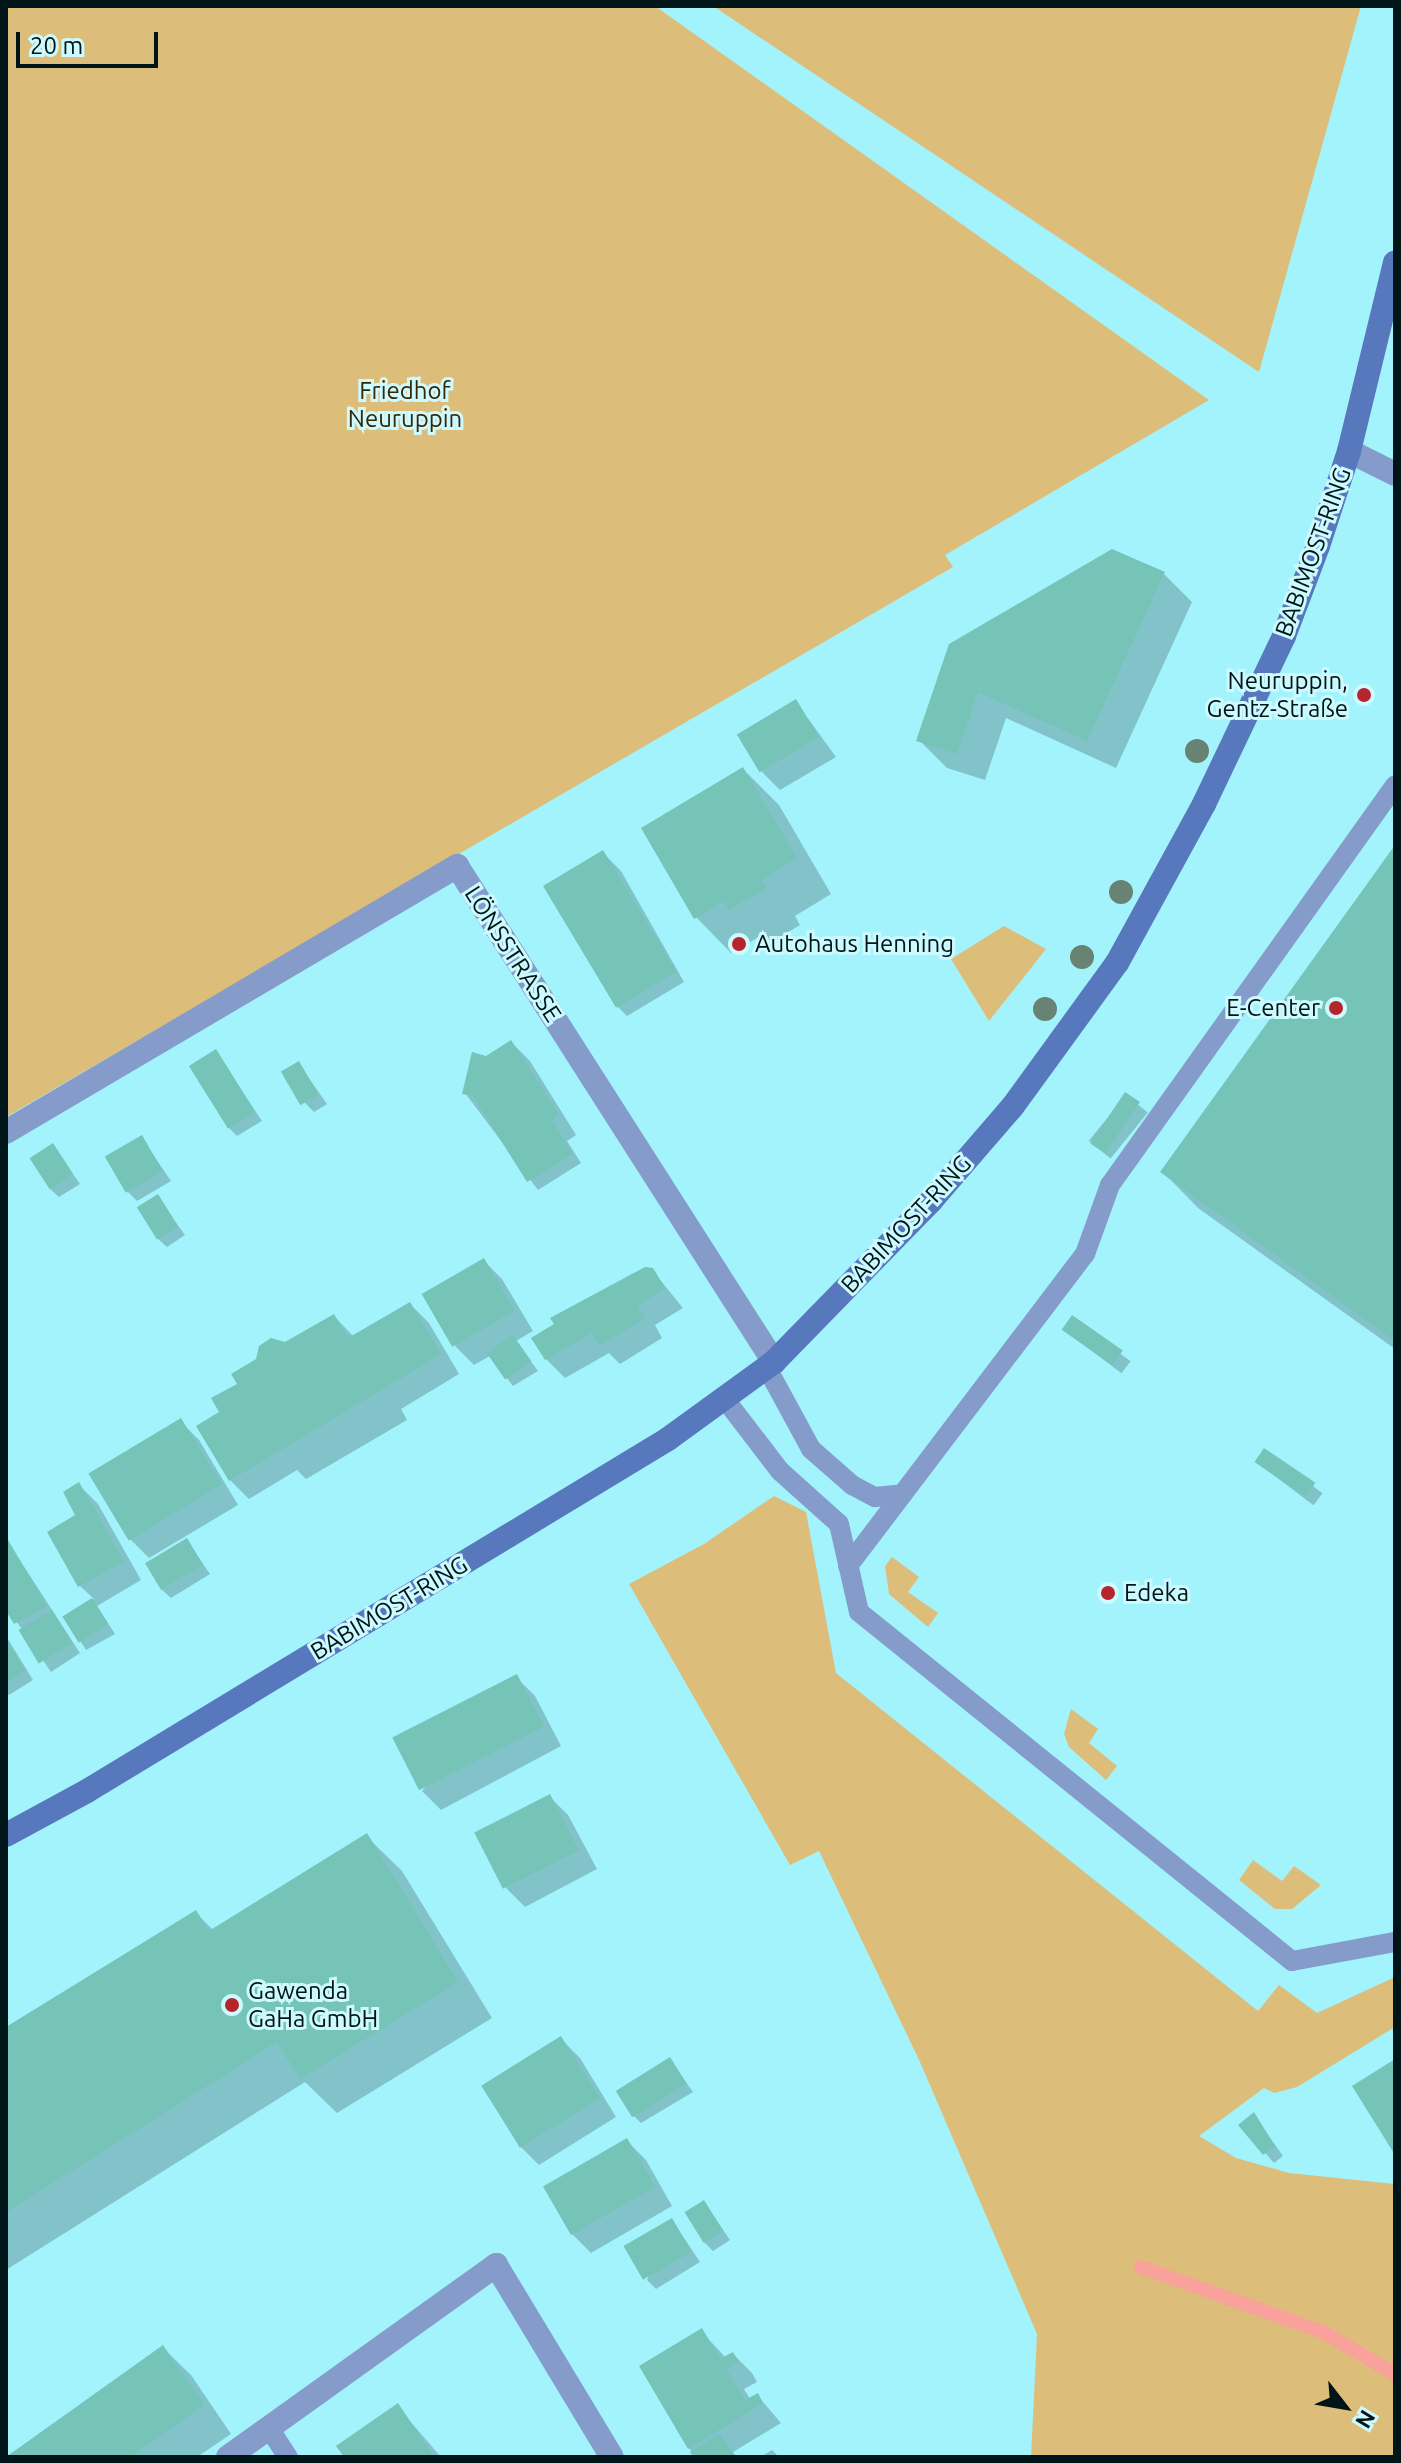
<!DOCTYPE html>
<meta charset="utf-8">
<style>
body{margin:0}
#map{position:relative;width:1401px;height:2463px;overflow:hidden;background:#a3f3fc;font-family:Ubuntu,sans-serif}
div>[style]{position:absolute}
.green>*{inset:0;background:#ddbd7a}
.shadow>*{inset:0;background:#0003;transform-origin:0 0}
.stream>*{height:14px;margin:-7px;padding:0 7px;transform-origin:7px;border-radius:7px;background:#f9a19b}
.building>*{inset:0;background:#76c3b8;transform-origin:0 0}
.service>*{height:20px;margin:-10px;padding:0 10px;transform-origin:10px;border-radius:10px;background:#859ccb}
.minor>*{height:24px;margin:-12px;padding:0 12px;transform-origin:12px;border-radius:12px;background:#859ccb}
.secondary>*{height:24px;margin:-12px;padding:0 12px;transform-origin:12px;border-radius:12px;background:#5878bd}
.trees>*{width:24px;height:24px;margin:-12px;border-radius:50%;background:#688374}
.dots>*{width:22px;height:22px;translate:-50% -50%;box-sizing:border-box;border:4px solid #ccfaff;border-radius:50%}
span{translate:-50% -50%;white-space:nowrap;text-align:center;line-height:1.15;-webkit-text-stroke:6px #ccfaff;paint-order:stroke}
.park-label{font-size:24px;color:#372704}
.street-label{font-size:24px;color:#001517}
.poi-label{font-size:24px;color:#001517}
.right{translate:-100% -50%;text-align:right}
.left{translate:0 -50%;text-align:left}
.frame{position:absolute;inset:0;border:8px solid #001517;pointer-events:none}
.north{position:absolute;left:1305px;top:2367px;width:80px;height:80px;-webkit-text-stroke:6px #ccfaff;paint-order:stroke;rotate:121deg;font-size:22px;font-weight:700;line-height:32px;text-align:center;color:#001517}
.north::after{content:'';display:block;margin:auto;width:28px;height:36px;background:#001517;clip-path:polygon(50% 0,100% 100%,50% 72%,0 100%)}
.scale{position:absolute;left:16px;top:32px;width:142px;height:36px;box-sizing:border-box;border:4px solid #001517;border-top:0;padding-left:10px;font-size:24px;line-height:28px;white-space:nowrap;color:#001517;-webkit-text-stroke:6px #ccfaff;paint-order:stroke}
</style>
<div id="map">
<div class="green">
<div style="clip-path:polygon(6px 6px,655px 6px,1209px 400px,945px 555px,953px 567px,6px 1117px)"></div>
<div style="clip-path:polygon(713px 6px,1361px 6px,1259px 372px)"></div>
<div style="clip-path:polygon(1004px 926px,1046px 949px,989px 1021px,951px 959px)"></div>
<div style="clip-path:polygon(774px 1496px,806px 1512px,836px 1673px,1258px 2011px,1279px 1985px,1317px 2013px,1395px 1977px,1395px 2027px,1297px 2087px,1274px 2093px,1264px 2088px,1199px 2136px,1236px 2158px,1289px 2173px,1395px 2184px,1395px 2457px,1031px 2457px,1037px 2334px,920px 2062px,819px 1851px,790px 1865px,629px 1584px,704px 1544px)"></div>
<div style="clip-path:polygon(892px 1557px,919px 1577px,908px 1592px,938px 1613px,928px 1627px,889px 1594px,885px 1566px)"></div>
<div style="clip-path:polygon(1071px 1709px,1098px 1729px,1089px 1743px,1117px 1766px,1106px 1780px,1069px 1747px,1064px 1734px)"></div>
<div style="clip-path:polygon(1253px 1860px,1282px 1881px,1294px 1866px,1321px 1885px,1292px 1909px,1275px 1909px,1239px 1880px)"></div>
</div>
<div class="shadow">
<div style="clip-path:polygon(1164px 574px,1192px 602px,1116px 768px,1006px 718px,985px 780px,947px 768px,919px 740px,951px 646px)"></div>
<div style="clip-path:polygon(796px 702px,836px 757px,780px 790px,761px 771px)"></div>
<div style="clip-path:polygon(743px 769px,779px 805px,831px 894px,795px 916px,800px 925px,767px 945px,759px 937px,731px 953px,696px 917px)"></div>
<div style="clip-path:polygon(1395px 848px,1395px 1349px,1198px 1208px,1163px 1172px)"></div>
<div style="clip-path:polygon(602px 852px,621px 871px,684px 982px,627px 1016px,618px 1007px)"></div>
<div style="clip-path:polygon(511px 1042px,530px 1061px,576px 1135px,567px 1141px,581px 1163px,538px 1190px,465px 1093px,487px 1058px)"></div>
<div style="clip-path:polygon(216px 1052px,262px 1121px,237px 1136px,228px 1127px)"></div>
<div style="clip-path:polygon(299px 1064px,327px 1104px,314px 1112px,305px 1103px)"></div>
<div style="left:1126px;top:1095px;width:28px;height:59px;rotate:39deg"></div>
<div style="clip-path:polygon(141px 1137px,171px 1181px,137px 1201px,128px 1192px)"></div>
<div style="clip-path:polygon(53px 1146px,80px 1184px,59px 1197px,49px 1188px)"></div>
<div style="clip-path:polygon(157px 1197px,185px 1235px,167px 1247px,157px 1238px)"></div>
<div style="clip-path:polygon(483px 1260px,502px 1279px,533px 1331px,516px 1341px,538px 1371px,513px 1386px,490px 1356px,474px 1365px,455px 1346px)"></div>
<div style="clip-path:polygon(652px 1270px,683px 1308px,655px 1325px,662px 1338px,620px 1364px,609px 1353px,565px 1378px,546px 1359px)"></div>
<div style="clip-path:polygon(410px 1304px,429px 1323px,459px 1374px,401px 1409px,407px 1420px,306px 1479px,297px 1470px,249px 1499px,230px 1480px,222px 1413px,239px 1384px,286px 1345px,334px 1316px,354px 1337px)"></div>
<div style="left:1073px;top:1318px;width:72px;height:15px;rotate:37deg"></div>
<div style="clip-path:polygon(180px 1421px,199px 1440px,238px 1505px,149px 1558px,130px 1539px)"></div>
<div style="left:1265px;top:1450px;width:72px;height:15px;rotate:37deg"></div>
<div style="clip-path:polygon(79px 1485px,98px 1504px,141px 1580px,97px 1606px,115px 1634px,86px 1650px,65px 1616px,94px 1599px,80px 1586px)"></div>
<div style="clip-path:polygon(187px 1541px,210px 1574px,171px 1598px,161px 1589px)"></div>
<div style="clip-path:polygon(8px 1542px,80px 1653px,51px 1672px,6px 1606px)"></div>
<div style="clip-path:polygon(6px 1636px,33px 1680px,9px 1695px,6px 1692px)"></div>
<div style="clip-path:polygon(516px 1677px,535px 1696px,561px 1746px,441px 1810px,422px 1791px)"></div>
<div style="clip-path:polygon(549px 1796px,568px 1815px,597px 1869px,525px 1907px,506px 1888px)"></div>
<div style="clip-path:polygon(366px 1836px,402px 1871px,492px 2018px,337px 2113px,305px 2082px,6px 2270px,6px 2029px,196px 1913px,213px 1930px)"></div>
<div style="clip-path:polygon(561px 2039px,580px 2058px,616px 2117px,539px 2165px,520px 2146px)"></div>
<div style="clip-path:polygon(670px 2060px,693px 2092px,641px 2123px,632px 2114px)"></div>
<div style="clip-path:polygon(1253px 2114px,1283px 2156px,1274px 2163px,1241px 2125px)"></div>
<div style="clip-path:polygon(627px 2141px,646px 2160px,672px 2206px,591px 2253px,572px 2234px)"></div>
<div style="clip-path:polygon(704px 2202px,730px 2240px,713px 2251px,704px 2242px)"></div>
<div style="clip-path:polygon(672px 2220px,700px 2262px,656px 2289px,647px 2280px)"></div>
<div style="clip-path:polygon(701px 2331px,726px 2358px,733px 2354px,752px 2373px,757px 2382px,744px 2389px,750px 2399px,757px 2395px,781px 2423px,733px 2452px,736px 2457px,695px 2457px,689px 2448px)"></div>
<div style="clip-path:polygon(163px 2348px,191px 2375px,231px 2434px,197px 2457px,6px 2457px)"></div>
<div style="clip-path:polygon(397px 2406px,441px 2457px,346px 2457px)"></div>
<div style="clip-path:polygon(772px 2450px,779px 2457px,761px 2457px)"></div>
</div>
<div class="stream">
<div style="left:1141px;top:2267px;width:195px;rotate:19.7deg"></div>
<div style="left:1325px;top:2333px;width:81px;rotate:30.4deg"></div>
</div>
<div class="building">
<div style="clip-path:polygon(1112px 549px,1165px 572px,1087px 741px,978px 692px,957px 754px,916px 741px,949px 644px)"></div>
<div style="left:796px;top:699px;width:44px;height:69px;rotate:59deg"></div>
<div style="clip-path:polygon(743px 767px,797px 858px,761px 880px,766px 888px,729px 910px,724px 901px,694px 919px,641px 828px)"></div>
<div style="clip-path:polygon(1395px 845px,1395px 1341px,1160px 1172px)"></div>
<div style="left:603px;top:850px;width:142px;height:70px;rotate:59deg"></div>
<div style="clip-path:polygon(511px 1040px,559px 1115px,552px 1120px,573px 1154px,527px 1182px,473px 1096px,462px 1094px,472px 1052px,486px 1056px)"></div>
<div style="left:216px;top:1049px;width:74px;height:32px;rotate:58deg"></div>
<div style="left:299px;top:1061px;width:39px;height:21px;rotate:60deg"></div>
<div style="left:1125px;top:1092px;width:18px;height:62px;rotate:34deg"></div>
<div style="left:142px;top:1135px;width:42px;height:43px;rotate:60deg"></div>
<div style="left:53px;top:1143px;width:37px;height:28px;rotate:57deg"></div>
<div style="left:158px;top:1194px;width:38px;height:25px;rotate:58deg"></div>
<div style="left:484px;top:1258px;width:61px;height:72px;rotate:60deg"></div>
<div style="clip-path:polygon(645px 1267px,653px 1268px,665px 1288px,637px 1306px,645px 1318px,599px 1346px,592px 1333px,545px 1360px,531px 1338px,554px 1324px,550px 1318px)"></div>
<div style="clip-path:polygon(410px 1302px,441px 1354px,229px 1481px,196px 1426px,219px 1412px,211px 1398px,237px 1384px,231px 1374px,256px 1359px,259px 1346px,271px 1338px,285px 1342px,334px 1314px,348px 1338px)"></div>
<div style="left:1072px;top:1315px;width:62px;height:18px;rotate:35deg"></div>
<div style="left:513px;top:1335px;width:32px;height:32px;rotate:55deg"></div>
<div style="left:181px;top:1418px;width:78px;height:108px;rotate:59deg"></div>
<div style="left:1264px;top:1448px;width:62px;height:17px;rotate:34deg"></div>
<div style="clip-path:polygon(79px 1482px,124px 1561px,78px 1587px,47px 1532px,75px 1515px,63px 1492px)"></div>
<div style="left:187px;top:1538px;width:31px;height:49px;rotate:59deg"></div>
<div style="clip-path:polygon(8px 1540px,47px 1606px,14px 1624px,6px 1611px)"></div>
<div style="left:92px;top:1598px;width:31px;height:35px;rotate:58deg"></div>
<div style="left:52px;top:1610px;width:39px;height:39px;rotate:59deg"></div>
<div style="clip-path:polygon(6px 1639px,25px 1671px,6px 1683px)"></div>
<div style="left:517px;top:1674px;width:59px;height:140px;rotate:63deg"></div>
<div style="left:550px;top:1794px;width:63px;height:85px;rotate:63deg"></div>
<div style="clip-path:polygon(367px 1833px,458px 1982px,300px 2079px,277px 2042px,6px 2212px,6px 2027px,196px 1910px,209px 1931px)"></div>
<div style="left:561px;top:2036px;width:73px;height:94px;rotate:58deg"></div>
<div style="left:670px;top:2057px;width:31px;height:64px;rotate:58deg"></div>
<div style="clip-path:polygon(1395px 2059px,1395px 2155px,1352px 2086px)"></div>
<div style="clip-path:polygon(1254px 2112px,1275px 2146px,1263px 2155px,1238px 2125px)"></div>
<div style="left:627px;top:2138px;width:56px;height:97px;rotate:60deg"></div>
<div style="left:704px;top:2200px;width:36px;height:23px;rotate:58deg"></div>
<div style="left:672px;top:2218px;width:39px;height:56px;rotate:60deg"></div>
<div style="clip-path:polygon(702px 2328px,720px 2359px,733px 2352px,739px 2362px,726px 2369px,745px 2400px,758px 2393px,763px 2403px,688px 2449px,639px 2366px)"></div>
<div style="clip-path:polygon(163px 2345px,204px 2405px,130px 2457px,6px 2457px)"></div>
<div style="clip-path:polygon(398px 2403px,434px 2457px,344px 2457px,336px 2446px)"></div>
<div style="clip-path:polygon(720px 2434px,735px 2457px,693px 2457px,690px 2452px)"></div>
</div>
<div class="service">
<div style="left:767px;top:1368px;width:92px;rotate:61.5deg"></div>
<div style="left:811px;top:1449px;width:55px;rotate:41.3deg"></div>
<div style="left:852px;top:1485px;width:26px;rotate:28deg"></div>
<div style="left:875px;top:1497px;width:28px;rotate:-6deg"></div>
<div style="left:724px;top:1398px;width:92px;rotate:52.5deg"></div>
<div style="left:780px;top:1471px;width:79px;rotate:41.9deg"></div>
<div style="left:839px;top:1524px;width:90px;rotate:77.2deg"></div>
<div style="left:859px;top:1612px;width:556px;rotate:38.87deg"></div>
<div style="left:1292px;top:1961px;width:105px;rotate:-10.5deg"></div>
<div style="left:848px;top:1566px;width:392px;rotate:-52.8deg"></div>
<div style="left:1085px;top:1254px;width:73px;rotate:-70.1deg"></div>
<div style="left:1110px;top:1185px;width:491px;rotate:-54.5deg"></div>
<div style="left:269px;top:2428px;width:35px;rotate:57deg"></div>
</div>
<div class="minor">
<div style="left:1349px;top:451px;width:51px;rotate:26.6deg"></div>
<div style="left:6px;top:1132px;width:524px;rotate:-30.53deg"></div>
<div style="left:457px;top:866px;width:589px;rotate:57.42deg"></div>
<div style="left:228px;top:2457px;width:330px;rotate:-35.6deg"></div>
<div style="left:496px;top:2265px;width:224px;rotate:58.9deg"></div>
</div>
<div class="secondary">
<div style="left:6px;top:1835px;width:92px;rotate:-28.5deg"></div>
<div style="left:87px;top:1791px;width:679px;rotate:-31.21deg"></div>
<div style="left:668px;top:1439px;width:131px;rotate:-36deg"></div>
<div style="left:774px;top:1362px;width:225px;rotate:-45.7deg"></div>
<div style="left:931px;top:1201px;width:125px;rotate:-49.2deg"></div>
<div style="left:1013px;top:1106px;width:177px;rotate:-54deg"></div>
<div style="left:1117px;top:963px;width:181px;rotate:-61.3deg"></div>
<div style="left:1204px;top:804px;width:186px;rotate:-64.5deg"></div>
<div style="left:1284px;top:636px;width:96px;rotate:-69.3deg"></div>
<div style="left:1318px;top:546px;width:100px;rotate:-71.9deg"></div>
<div style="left:1349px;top:451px;width:194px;rotate:-76.3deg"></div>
</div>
<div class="trees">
<div style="left:1197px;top:751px"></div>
<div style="left:1121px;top:892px"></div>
<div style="left:1082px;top:957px"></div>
<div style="left:1045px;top:1009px"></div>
</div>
<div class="dots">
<div style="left:1364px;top:695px;background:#b6252b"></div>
<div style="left:739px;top:944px;background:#b6252b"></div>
<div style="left:1336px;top:1008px;background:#b6252b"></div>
<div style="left:1108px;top:1593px;background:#b6252b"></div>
<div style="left:232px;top:2005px;background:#b6252b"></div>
</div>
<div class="park-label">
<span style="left:405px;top:405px">Friedhof<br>Neuruppin</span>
</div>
<div class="street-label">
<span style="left:1313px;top:552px;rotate:-70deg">BABIMOST-RING</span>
<span style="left:513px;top:954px;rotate:57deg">LÖNSSTRASSE</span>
<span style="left:906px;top:1224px;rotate:-47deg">BABIMOST-RING</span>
<span style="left:389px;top:1608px;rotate:-31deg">BABIMOST-RING</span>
</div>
<div class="poi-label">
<span class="right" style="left:1348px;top:695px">Neuruppin,<br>Gentz-Straße</span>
<span class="left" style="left:755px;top:944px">Autohaus Henning</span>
<span class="right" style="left:1320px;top:1008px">E-Center</span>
<span class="left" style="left:1124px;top:1593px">Edeka</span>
<span class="left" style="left:248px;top:2005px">Gawenda<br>GaHa GmbH</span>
</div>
<div class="frame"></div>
<div class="north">N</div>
<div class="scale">20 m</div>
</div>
